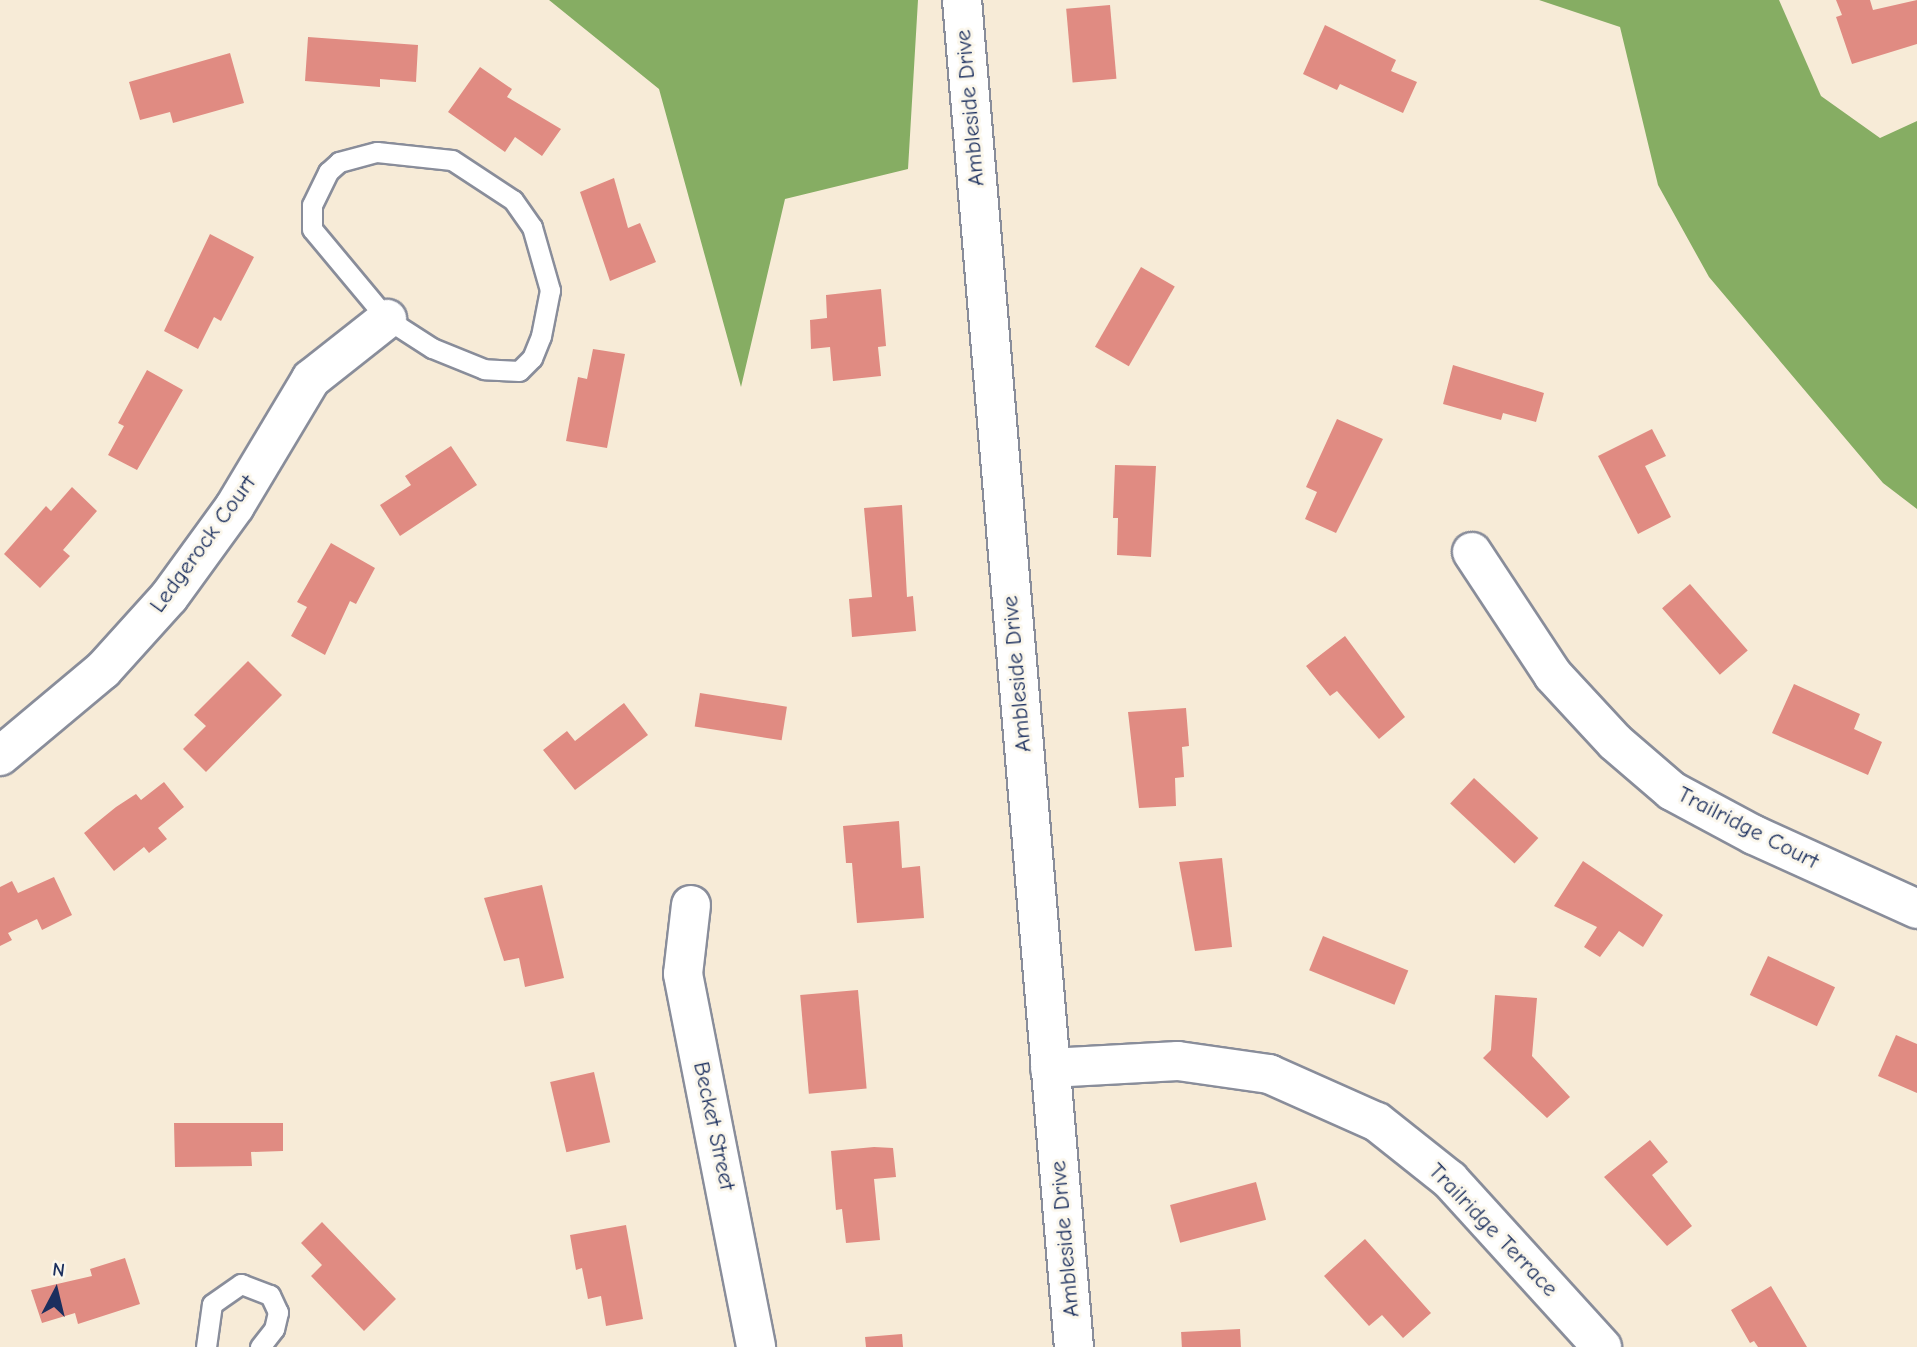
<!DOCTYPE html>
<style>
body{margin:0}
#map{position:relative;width:1917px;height:1347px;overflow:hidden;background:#f7ebd7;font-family:"Comic Neue",sans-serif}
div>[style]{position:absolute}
.forest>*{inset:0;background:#86ad63}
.building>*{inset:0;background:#e08b82;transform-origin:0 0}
.roads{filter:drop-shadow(2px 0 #898d9a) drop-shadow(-2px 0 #898d9a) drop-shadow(0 2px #898d9a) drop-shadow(0 -2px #898d9a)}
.lane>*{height:19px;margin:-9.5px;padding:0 9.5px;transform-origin:9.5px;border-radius:9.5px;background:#fff}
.street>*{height:38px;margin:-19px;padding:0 19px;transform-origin:19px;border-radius:19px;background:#fff}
span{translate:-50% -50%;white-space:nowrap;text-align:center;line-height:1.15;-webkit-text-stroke:6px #fbf7ec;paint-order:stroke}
.street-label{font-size:23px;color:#1b2f5e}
.north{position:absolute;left:21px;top:1256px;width:70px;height:70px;-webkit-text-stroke:5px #fbf7ec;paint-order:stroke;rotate:7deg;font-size:19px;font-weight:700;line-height:28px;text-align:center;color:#1b2f5e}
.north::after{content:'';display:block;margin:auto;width:24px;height:32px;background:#1b2f5e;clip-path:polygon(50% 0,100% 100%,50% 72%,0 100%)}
</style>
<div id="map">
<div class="forest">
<div style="clip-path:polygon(549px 0,918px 0,908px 169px,785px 199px,741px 387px,659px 89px)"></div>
<div style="clip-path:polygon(1539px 0,1779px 0,1821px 96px,1880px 138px,1917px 121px,1917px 509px,1883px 483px,1709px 277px,1658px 185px,1620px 27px)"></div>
</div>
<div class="building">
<div style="clip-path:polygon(1836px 0,1870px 0,1873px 10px,1917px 0,1917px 44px,1852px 64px,1836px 17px,1842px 15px)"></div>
<div style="left:1110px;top:5px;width:74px;height:44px;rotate:85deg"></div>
<div style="clip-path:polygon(1325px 25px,1396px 60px,1391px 71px,1417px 82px,1403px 113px,1340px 84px,1337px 90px,1303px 74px)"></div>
<div style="clip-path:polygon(308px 37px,418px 45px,416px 82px,380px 79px,380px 87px,305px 81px)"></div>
<div style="clip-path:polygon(230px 53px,244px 103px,173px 123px,170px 112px,140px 120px,129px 82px)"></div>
<div style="clip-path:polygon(480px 67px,512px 89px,507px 97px,561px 129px,542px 156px,515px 137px,505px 152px,448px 112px)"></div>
<div style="clip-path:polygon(614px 178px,628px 228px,640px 223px,656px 262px,610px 281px,580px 192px)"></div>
<div style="clip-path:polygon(210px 234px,254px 257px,221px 321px,214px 317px,198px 349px,164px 331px)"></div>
<div style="left:1141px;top:267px;width:39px;height:92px;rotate:30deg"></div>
<div style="clip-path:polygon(881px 289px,886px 346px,878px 347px,881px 376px,833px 381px,830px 347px,811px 349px,810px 320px,827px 318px,826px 295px)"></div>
<div style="clip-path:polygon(593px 349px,625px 354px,607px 448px,566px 441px,578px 377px,587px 379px)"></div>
<div style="clip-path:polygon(1453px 365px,1544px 393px,1536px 422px,1503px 413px,1501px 420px,1443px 404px)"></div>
<div style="clip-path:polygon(147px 370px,183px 390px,137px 470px,108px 455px,124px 426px,118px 423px)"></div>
<div style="clip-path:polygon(1337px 419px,1383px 439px,1336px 533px,1305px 519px,1317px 492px,1306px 487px)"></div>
<div style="clip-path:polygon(1652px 429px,1666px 456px,1645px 466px,1671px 517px,1638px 534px,1598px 456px)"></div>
<div style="clip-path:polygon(451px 446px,477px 485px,400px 536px,380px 505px,411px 485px,405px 476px)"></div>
<div style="clip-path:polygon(1115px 465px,1156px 466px,1151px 557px,1117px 555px,1118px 518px,1113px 518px)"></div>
<div style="clip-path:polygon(72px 487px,97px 511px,63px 550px,70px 556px,40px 588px,4px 554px,46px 506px,51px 511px)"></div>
<div style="clip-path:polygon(902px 505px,907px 597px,913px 596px,916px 631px,852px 637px,849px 599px,872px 597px,864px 508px)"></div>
<div style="clip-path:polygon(331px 543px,375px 568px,356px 604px,350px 601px,325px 655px,291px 636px,307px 607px,297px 602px)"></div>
<div style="left:1690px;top:584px;width:88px;height:37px;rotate:49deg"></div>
<div style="clip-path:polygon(1345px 636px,1405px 717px,1379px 739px,1337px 691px,1330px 696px,1306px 666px)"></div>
<div style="clip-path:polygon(248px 661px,282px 695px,206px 772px,183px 749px,206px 726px,194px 715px)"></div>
<div style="clip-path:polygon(1794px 684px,1860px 714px,1854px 729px,1882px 742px,1868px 775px,1772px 733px)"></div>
<div style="left:700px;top:693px;width:88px;height:34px;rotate:9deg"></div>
<div style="clip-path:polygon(624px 703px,648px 735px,575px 790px,543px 750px,567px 731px,575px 741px)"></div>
<div style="clip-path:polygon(1186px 708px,1189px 746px,1182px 747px,1184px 777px,1175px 778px,1176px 806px,1139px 808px,1128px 712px)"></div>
<div style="left:1474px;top:778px;width:88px;height:35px;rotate:43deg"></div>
<div style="clip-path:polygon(164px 782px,184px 807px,158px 828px,167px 839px,149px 853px,144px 847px,114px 871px,84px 833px,116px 807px,136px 794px,141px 800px)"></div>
<div style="clip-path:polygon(899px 821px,902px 868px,920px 866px,924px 918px,857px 923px,852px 863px,846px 863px,843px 826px)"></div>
<div style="clip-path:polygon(1222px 858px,1232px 947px,1195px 951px,1179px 862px)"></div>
<div style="clip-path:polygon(1583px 861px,1663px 915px,1643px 947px,1619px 931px,1600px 957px,1584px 947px,1597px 927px,1554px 906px)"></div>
<div style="clip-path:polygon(54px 877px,72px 915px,42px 930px,37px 919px,8px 933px,12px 940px,0 946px,0 887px,12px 881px,18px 893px)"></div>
<div style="clip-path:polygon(542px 885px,564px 978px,525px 987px,519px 958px,504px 961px,484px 898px)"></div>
<div style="left:1323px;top:936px;width:92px;height:37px;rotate:22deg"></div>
<div style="left:1768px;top:956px;width:74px;height:43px;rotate:25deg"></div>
<div style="left:858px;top:990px;width:99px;height:58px;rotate:85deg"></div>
<div style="clip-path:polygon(1495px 995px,1537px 998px,1532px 1056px,1570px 1097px,1547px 1118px,1483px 1058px,1491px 1050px)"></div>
<div style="clip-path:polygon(1896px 1035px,1917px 1044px,1917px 1093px,1878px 1076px)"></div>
<div style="left:594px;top:1072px;width:72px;height:45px;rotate:77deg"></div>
<div style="clip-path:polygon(174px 1123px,283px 1123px,283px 1151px,251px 1152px,252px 1166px,175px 1167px)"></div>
<div style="clip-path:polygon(1650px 1140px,1668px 1162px,1652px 1175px,1692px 1226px,1667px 1246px,1604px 1177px)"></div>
<div style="clip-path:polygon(874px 1147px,893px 1148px,896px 1177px,874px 1179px,880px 1240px,846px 1243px,842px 1209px,836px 1210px,831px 1151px)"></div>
<div style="left:1256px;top:1182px;width:39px;height:89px;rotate:75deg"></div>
<div style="clip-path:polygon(322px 1222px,396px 1299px,364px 1331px,311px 1276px,322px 1265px,301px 1243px)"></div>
<div style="clip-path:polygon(626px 1225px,643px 1319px,606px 1326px,601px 1296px,588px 1299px,582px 1268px,576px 1270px,570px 1235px)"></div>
<div style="clip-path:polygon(1365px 1239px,1431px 1313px,1403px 1338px,1382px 1315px,1369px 1326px,1324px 1276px)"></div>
<div style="clip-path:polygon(125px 1258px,140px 1304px,78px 1324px,75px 1313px,42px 1323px,31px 1290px,92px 1276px,90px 1269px)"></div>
<div style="clip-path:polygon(1771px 1286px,1807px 1347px,1758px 1347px,1754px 1341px,1750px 1343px,1731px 1310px)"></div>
<div style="left:1240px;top:1329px;width:18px;height:59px;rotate:87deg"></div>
<div style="clip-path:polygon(902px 1334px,903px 1347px,866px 1347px,865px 1337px)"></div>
</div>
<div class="roads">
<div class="lane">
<div style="left:377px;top:152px;width:75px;rotate:6.1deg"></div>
<div style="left:452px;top:160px;width:73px;rotate:33.3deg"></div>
<div style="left:513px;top:200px;width:33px;rotate:55deg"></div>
<div style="left:532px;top:227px;width:66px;rotate:74.1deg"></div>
<div style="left:550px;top:290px;width:47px;rotate:101.1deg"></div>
<div style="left:541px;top:336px;width:24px;rotate:112deg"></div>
<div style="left:532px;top:358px;width:18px;rotate:135deg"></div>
<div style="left:519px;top:371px;width:35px;rotate:-177deg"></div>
<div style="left:484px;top:369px;width:56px;rotate:-158deg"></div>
<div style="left:432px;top:348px;width:54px;rotate:-147.2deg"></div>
<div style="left:387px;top:319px;width:117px;rotate:-129.8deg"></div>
<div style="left:312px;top:229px;width:24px;rotate:-90deg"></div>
<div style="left:312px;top:205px;width:37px;rotate:-64deg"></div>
<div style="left:328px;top:172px;width:15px;rotate:-42deg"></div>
<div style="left:339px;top:162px;width:39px;rotate:-15deg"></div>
<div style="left:206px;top:1347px;width:43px;rotate:-82.1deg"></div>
<div style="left:212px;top:1304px;width:35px;rotate:-35deg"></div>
<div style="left:241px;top:1284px;width:31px;rotate:21deg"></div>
<div style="left:270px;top:1295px;width:19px;rotate:65deg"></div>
<div style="left:278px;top:1312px;width:17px;rotate:103deg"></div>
<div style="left:274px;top:1329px;width:23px;rotate:128deg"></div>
</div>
<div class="street">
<div style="left:962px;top:0;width:1352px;rotate:85.25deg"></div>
<div style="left:1472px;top:552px;width:147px;rotate:56.6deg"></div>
<div style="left:1553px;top:675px;width:91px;rotate:47.2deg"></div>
<div style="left:1615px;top:742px;width:75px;rotate:40.7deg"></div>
<div style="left:1672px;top:791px;width:93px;rotate:28.2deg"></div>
<div style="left:1754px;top:835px;width:179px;rotate:24.4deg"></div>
<div style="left:0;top:756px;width:134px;rotate:-39.9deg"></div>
<div style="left:103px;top:670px;width:98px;rotate:-47.9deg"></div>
<div style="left:169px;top:597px;width:112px;rotate:-54deg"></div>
<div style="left:235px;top:506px;width:148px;rotate:-59.1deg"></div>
<div style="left:311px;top:379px;width:97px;rotate:-38.3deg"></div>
<div style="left:691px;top:905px;width:69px;rotate:96.6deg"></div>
<div style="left:683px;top:974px;width:380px;rotate:78.9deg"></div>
<div style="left:1050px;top:1068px;width:128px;rotate:-3.1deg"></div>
<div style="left:1178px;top:1061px;width:92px;rotate:8.1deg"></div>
<div style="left:1269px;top:1074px;width:118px;rotate:24deg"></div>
<div style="left:1377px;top:1122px;width:93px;rotate:38.5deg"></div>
<div style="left:1450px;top:1180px;width:226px;rotate:47.7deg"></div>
</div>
</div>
<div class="street-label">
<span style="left:970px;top:108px;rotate:-95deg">Ambleside Drive</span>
<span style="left:203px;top:544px;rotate:-54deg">Ledgerock Court</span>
<span style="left:1017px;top:674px;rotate:-95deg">Ambleside Drive</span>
<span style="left:1748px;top:828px;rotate:27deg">Trailridge Court</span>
<span style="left:714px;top:1126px;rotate:78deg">Becket Street</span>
<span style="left:1493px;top:1230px;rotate:46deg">Trailridge Terrace</span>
<span style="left:1065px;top:1239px;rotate:-95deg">Ambleside Drive</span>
</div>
<div class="north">N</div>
</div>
